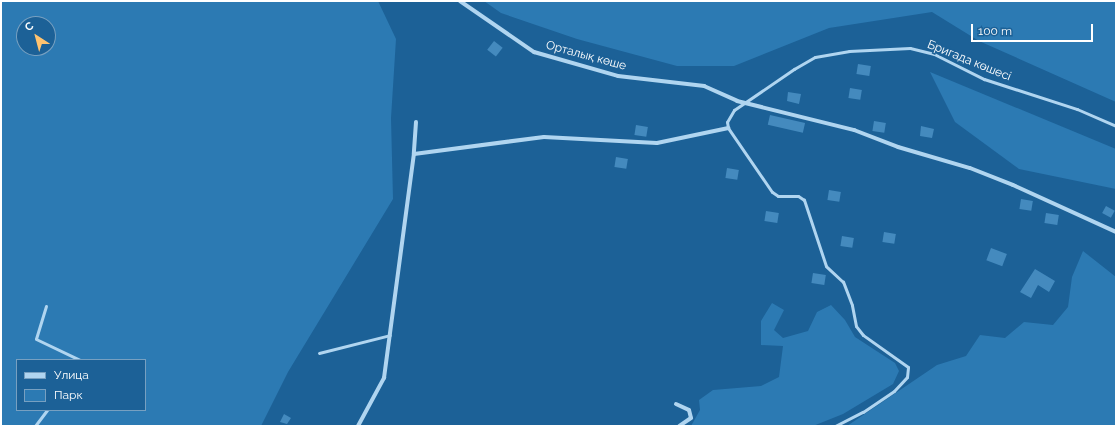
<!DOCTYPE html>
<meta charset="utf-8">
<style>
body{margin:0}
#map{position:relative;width:1117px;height:427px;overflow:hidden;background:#1c6197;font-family:Raleway,sans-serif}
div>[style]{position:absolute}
.green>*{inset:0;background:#2c7ab3}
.building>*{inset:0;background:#448abe;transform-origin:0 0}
.service>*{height:3px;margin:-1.5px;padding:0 1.5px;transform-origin:1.5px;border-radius:1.5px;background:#b0d5f0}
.minor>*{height:4px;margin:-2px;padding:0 2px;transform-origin:2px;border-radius:2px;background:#b0d5f0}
span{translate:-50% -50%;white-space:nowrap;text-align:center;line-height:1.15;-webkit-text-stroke:3px #1c6197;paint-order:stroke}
.street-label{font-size:12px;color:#fff}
.frame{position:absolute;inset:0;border:2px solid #fff;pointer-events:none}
.legend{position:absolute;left:16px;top:359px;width:130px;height:52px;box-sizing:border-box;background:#1c6197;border:1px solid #77a0c1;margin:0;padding:5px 7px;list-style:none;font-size:12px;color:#fff}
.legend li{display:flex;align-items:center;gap:8px;height:20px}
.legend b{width:20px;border:1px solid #77a0c1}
.north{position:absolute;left:16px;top:16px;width:40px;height:40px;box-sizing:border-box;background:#1c6197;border:1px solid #77a0c1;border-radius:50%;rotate:324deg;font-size:11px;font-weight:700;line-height:16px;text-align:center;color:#fff}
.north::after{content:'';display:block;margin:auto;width:14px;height:18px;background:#ffc36f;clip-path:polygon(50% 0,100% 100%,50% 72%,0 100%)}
.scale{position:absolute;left:971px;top:24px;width:122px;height:18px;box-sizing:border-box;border:2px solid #fff;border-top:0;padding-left:5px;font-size:12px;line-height:14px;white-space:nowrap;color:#fff;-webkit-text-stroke:3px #1c6197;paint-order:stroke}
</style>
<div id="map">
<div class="green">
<div style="clip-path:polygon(evenodd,1px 1px,378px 1px,396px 39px,391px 118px,393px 199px,288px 372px,261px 426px,1px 426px,1px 1px,24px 24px,48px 24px,48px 48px,24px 48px,24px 24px,1px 1px,17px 360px,145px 360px,145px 410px,17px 410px,17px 360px)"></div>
<div style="clip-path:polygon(484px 1px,1116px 1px,1116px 102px,979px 41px,932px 12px,829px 28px,734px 66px,677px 66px,577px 39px,501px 13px)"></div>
<div style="clip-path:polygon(930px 72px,1116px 149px,1116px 189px,1019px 169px,955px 122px)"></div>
<div style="clip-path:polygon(1083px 251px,1116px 277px,1116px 426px,847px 426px,937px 365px,966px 356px,980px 335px,1005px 338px,1024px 322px,1053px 325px,1068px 307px,1072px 277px)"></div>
<div style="clip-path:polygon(772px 303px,784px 310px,774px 330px,783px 338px,808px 331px,817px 312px,831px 305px,845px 320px,855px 337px,895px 363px,899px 371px,893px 384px,843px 414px,813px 426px,691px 426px,700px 410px,699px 400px,713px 390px,761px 386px,779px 377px,783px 346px,761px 345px,761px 321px)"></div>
</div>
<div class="building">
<div style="left:494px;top:41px;width:11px;height:11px;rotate:38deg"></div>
<div style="left:858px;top:64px;width:13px;height:10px;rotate:9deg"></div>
<div style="left:850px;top:88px;width:12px;height:10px;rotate:9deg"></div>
<div style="clip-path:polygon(788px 92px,801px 94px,799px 104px,787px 101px)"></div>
<div style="left:770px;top:115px;width:36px;height:10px;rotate:13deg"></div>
<div style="left:874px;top:121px;width:12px;height:10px;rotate:9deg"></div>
<div style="left:636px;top:125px;width:12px;height:10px;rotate:9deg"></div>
<div style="clip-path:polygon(921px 126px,934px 129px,932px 138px,920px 136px)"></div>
<div style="left:616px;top:157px;width:12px;height:10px;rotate:9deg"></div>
<div style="left:727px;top:168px;width:12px;height:10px;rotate:9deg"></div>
<div style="left:829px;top:190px;width:12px;height:10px;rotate:9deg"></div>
<div style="left:1021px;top:199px;width:12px;height:10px;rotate:9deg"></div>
<div style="left:1106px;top:206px;width:10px;height:8px;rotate:29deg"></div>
<div style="left:766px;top:211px;width:13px;height:10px;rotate:9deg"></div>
<div style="left:1046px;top:213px;width:13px;height:10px;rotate:9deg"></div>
<div style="left:884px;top:232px;width:12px;height:10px;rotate:9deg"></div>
<div style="left:842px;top:236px;width:12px;height:10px;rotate:9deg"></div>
<div style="left:991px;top:248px;width:17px;height:13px;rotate:21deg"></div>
<div style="clip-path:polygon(1035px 269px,1055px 281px,1049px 292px,1038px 285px,1031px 298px,1020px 292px)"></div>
<div style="left:813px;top:273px;width:13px;height:10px;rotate:9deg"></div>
<div style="clip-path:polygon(284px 414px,291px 418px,287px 424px,280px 422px)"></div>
</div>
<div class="service">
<div style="left:46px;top:306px;width:34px;rotate:107deg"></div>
<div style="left:36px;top:339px;width:49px;rotate:25.5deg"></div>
<div style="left:319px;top:353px;width:73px;rotate:-14.2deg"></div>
<div style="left:35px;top:426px;width:20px;rotate:-53deg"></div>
<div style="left:835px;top:426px;width:31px;rotate:-27deg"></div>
<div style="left:863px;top:412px;width:37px;rotate:-34deg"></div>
<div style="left:894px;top:391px;width:19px;rotate:-47deg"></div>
<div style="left:907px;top:377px;width:10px;rotate:-84deg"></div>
<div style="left:908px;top:367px;width:55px;rotate:-144.6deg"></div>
<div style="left:863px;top:335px;width:11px;rotate:-128deg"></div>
<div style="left:856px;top:326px;width:21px;rotate:-101deg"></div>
<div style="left:852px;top:305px;width:25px;rotate:-111deg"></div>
<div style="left:843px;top:282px;width:23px;rotate:-137deg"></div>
<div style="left:826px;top:266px;width:70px;rotate:-108.4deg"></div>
<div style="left:804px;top:200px;width:7px;rotate:-146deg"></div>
<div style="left:798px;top:196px;width:20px;rotate:180deg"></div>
<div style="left:778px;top:196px;width:7px;rotate:-146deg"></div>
<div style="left:772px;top:192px;width:78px;rotate:-124.5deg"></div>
<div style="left:728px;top:128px;width:6px;rotate:-99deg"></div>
<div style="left:727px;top:122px;width:14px;rotate:-60deg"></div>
<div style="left:734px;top:110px;width:73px;rotate:-34.3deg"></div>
<div style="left:794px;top:69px;width:24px;rotate:-30deg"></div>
<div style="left:815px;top:57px;width:35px;rotate:-10deg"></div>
<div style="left:849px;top:51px;width:61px;rotate:-2.8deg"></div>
<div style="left:910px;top:48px;width:25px;rotate:14deg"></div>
<div style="left:934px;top:54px;width:56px;rotate:26.6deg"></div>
<div style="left:984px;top:79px;width:98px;rotate:17.9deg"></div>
<div style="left:1077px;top:109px;width:43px;rotate:23.6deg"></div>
</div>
<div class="minor">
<div style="left:460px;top:1px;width:90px;rotate:34.6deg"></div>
<div style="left:534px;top:52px;width:87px;rotate:15.9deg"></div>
<div style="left:618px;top:76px;width:87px;rotate:6.6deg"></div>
<div style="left:704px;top:86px;width:36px;rotate:24deg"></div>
<div style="left:737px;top:101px;width:121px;rotate:13.9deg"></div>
<div style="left:854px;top:130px;width:47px;rotate:21.1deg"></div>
<div style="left:898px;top:147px;width:75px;rotate:16.3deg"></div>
<div style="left:970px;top:168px;width:46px;rotate:21.6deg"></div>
<div style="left:1013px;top:185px;width:113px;rotate:24.5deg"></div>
<div style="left:416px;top:122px;width:32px;rotate:94deg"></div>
<div style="left:414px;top:154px;width:131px;rotate:-7.5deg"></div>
<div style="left:544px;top:137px;width:113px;rotate:3deg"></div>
<div style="left:657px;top:143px;width:73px;rotate:-11.9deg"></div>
<div style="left:676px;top:404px;width:14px;rotate:25deg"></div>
<div style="left:689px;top:410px;width:8px;rotate:76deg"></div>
<div style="left:691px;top:418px;width:14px;rotate:146deg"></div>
<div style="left:358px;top:426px;width:55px;rotate:-61.6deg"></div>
<div style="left:384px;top:378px;width:226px;rotate:-82.4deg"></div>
</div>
<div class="street-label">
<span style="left:586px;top:56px;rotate:15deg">Орталық көше</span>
<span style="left:969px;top:61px;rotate:22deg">Бригада көшесі</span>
</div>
<div class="frame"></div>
<ul class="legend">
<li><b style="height:5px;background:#b0d5f0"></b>Улица</li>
<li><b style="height:11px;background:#2c7ab3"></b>Парк</li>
</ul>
<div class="north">С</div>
<div class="scale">100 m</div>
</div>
